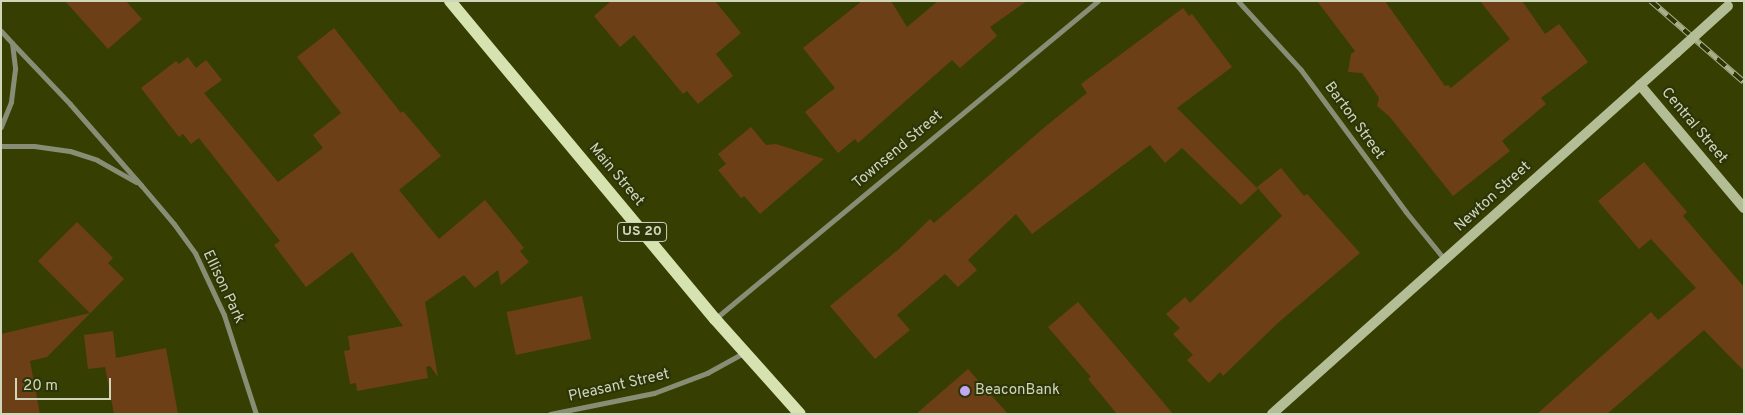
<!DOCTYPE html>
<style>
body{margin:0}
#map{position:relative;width:1745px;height:415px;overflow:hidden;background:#363f01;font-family:Overpass,sans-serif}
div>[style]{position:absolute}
.building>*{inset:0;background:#6d3f16;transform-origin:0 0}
.street>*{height:5px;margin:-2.5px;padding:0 2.5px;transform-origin:2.5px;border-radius:2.5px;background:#888e76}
.secondary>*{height:10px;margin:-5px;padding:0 5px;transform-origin:5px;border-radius:5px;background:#b4be96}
.primary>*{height:12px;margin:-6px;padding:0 6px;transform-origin:6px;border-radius:6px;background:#d6e2af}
.rail>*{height:5.5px;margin-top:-2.75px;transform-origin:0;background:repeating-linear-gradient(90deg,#2c3408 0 11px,#a8b08a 0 22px);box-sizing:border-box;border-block:1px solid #a8b08a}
.secondary-bridge>*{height:10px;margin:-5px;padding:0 5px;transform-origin:5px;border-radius:5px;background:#b4be96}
.dots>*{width:14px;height:14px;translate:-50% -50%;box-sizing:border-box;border:2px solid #2c3408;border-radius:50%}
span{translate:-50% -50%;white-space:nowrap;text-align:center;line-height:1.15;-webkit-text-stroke:4px #2c3408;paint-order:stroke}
.shield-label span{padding:1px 4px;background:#2c3408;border:1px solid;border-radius:4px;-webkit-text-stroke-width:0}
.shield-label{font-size:14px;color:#cfd6b9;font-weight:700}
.street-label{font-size:15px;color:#cfd6b9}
.poi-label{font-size:15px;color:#cfd6b9}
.left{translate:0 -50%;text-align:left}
.frame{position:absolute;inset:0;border:2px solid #cfd6b9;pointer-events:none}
.scale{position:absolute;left:15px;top:378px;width:96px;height:22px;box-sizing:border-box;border:2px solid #cfd6b9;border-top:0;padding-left:6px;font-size:15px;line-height:18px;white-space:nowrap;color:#cfd6b9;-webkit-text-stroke:4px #2c3408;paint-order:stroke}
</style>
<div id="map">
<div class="building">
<div style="clip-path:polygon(65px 1px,126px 1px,142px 19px,108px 49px)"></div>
<div style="clip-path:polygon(611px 1px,715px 1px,741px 33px,716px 54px,733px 76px,698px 104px,687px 91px,683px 94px,634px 35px,620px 47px,594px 16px)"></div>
<div style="clip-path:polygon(862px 1px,891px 1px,907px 27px,938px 1px,1027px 1px,990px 27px,997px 36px,960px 68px,952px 60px,858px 143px,855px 139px,838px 153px,805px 112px,835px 88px,803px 48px)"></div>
<div style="clip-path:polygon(1317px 1px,1385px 1px,1445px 86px,1448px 85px,1451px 88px,1510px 39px,1480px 1px,1522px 1px,1545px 34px,1559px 24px,1588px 62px,1541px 98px,1546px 104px,1502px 141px,1510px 151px,1453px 196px,1389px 116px,1377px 106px,1379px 98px,1362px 73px,1348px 72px,1351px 54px,1355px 51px)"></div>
<div style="clip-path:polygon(1183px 8px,1189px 16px,1192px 14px,1232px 67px,1177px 108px,1258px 189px,1241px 205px,1182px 148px,1165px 163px,1150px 145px,1032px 234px,1016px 214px,968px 260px,977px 270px,958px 287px,945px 274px,897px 315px,910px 330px,875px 359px,830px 306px,899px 249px,930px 219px,934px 223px,1046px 126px,1087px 93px,1081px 84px)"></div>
<div style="clip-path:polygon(334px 28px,401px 113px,403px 111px,441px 156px,399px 190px,439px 239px,485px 200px,524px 248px,520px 251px,529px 262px,501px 285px,498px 270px,475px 288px,464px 275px,425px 302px,438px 377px,430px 366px,426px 367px,428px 378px,357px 391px,356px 383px,350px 384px,344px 351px,350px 350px,348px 336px,403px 326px,352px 252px,306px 287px,274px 245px,280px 241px,199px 138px,191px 144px,183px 134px,179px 137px,141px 88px,176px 61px,179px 64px,188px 57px,196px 68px,206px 60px,222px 80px,204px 93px,278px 182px,323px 148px,313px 135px,341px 113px,297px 57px)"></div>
<div style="clip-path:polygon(751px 127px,766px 145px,776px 144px,824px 159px,760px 214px,744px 196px,741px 198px,718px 170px,726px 164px,718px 154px)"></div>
<div style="clip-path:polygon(1644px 162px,1687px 212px,1683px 216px,1744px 287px,1744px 371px,1704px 330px,1607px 414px,1537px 414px,1651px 312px,1658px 320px,1696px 288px,1651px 239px,1639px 249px,1598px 201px)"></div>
<div style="clip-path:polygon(1281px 168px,1304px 196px,1307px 194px,1360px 253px,1279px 322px,1223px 376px,1220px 372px,1209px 383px,1187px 360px,1193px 355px,1173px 334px,1180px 328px,1166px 314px,1185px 297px,1190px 303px,1282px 216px,1257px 187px)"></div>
<div style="clip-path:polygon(77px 222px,113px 258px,108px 263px,124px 279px,47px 357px,30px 361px,40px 414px,1px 414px,1px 334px,90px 313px,38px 261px)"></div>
<div style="left:582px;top:296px;width:44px;height:77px;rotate:78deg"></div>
<div style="clip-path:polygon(1078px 302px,1147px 383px,1173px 414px,1117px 414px,1088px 379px,1091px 377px,1048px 327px)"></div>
<div style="clip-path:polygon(113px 331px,116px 358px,166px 348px,178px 414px,114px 414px,105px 367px,88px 369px,84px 335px)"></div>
<div style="clip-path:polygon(968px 369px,1008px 414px,916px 414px)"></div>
</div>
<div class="street">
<div style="left:1238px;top:1px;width:93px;rotate:47.6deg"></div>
<div style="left:1301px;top:70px;width:177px;rotate:53.5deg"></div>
<div style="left:1406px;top:212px;width:62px;rotate:50.9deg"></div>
<div style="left:1px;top:31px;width:16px;rotate:47deg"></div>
<div style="left:12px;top:43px;width:26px;rotate:83deg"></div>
<div style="left:15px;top:69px;width:33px;rotate:97deg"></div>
<div style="left:11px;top:102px;width:27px;rotate:112deg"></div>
<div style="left:12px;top:43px;width:84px;rotate:46.4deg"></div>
<div style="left:70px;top:104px;width:108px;rotate:48.8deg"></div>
<div style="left:141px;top:185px;width:51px;rotate:49.8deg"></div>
<div style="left:174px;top:224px;width:36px;rotate:54deg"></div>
<div style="left:195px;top:253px;width:68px;rotate:64.9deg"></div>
<div style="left:224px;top:315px;width:104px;rotate:72.1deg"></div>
<div style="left:1px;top:146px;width:33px"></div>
<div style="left:34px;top:146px;width:36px;rotate:8deg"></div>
<div style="left:70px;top:151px;width:28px;rotate:18deg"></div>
<div style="left:97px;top:160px;width:45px;rotate:29.4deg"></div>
<div style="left:716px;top:318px;width:496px;rotate:-39.7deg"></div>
<div style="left:550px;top:414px;width:106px;rotate:-11.4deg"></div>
<div style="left:654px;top:393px;width:57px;rotate:-20.7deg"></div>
<div style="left:707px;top:373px;width:43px;rotate:-28.9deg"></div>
</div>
<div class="secondary">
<div style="left:1640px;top:85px;width:161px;rotate:49.8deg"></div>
<div style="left:1272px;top:414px;width:542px;rotate:-41.78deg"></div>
</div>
<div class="primary">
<div style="left:450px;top:1px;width:414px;rotate:50.2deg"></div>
<div style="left:715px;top:319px;width:127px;rotate:48.2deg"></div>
</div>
<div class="rail">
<div style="left:1651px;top:1px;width:123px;rotate:41.1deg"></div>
</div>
<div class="secondary-bridge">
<div style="left:1676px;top:53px;width:70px;rotate:-42.1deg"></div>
</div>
<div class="dots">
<div style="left:965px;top:391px;background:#c1a8f3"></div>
</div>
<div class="shield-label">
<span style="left:642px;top:232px">US 20</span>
</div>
<div class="street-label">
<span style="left:1354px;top:121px;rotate:54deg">Barton Street</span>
<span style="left:1694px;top:126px;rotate:50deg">Central Street</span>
<span style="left:898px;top:150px;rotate:-40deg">Townsend Street</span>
<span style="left:616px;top:175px;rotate:50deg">Main Street</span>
<span style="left:1493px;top:197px;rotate:-42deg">Newton Street</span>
<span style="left:223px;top:287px;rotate:65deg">Ellison Park</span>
<span style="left:619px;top:386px;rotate:-13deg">Pleasant Street</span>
</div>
<div class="poi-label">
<span class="left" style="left:975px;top:391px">BeaconBank</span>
</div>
<div class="frame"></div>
<div class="scale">20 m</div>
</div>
